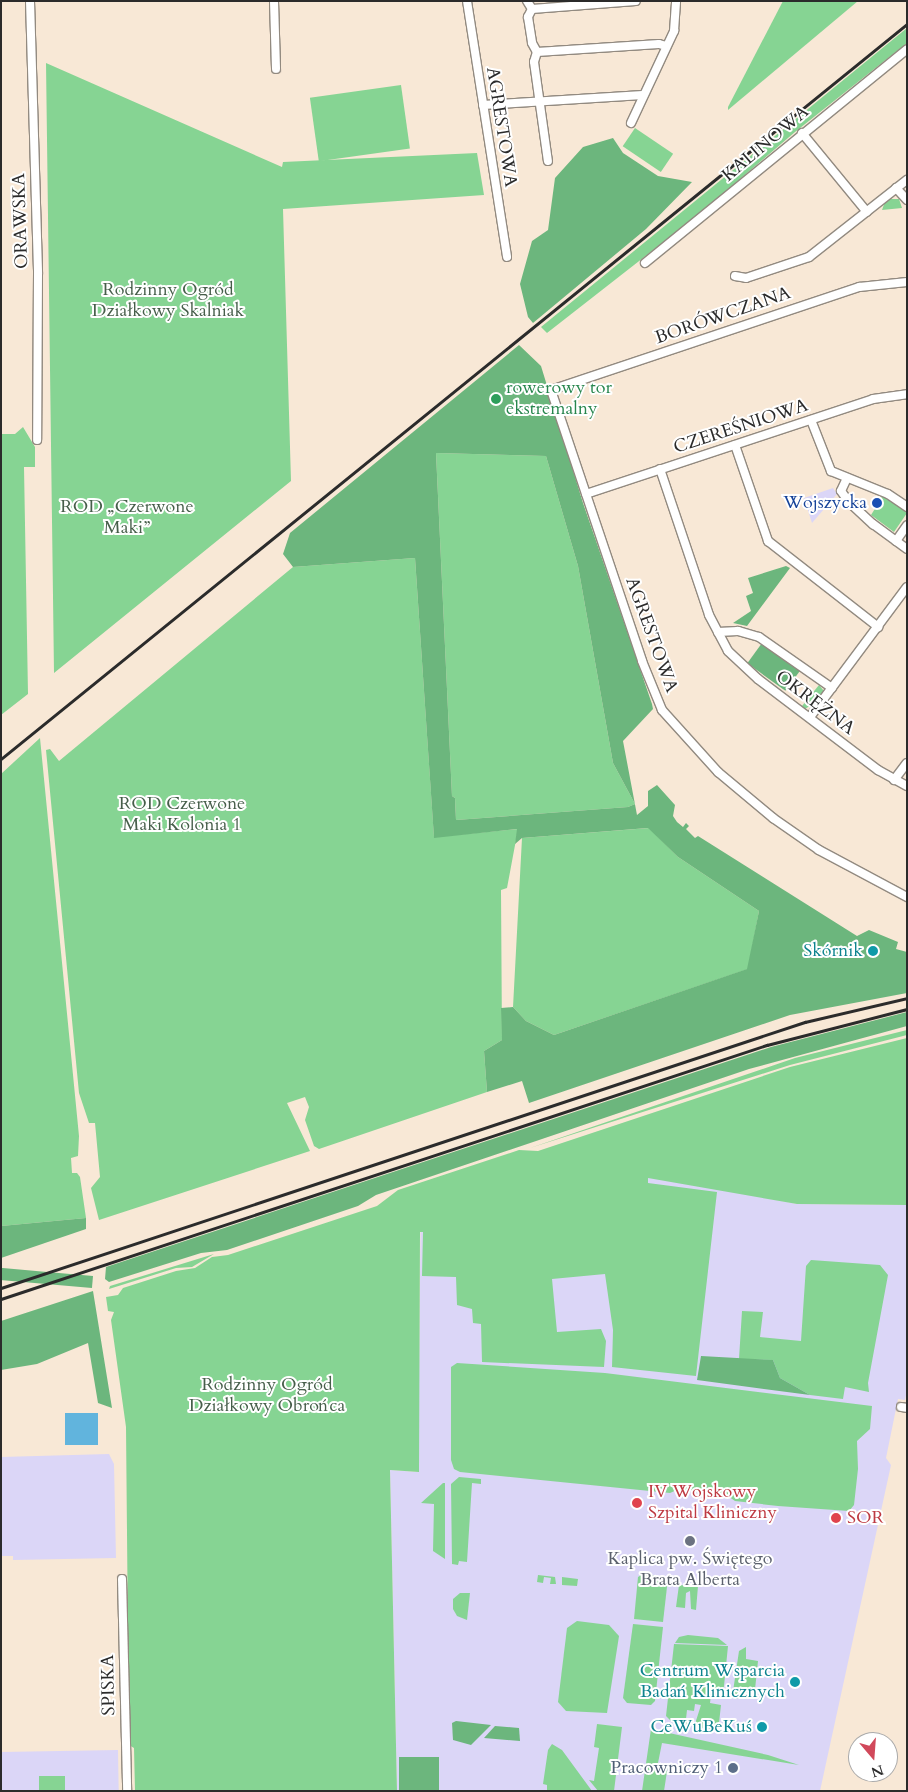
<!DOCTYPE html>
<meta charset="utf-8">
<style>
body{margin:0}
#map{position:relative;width:908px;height:1792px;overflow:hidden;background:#f8e8d6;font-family:Cardo,serif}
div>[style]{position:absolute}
.built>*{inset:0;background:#dbd6f7;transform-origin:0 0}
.green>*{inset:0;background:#86d493;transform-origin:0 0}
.forest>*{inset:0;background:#6cb67d;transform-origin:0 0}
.water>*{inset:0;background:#61b4dd;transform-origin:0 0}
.roads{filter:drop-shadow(1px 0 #928a80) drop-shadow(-1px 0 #928a80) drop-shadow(0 1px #928a80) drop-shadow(0 -1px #928a80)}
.street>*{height:8px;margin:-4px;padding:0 4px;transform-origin:4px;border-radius:4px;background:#fff}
.rail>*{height:2.5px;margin:-1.25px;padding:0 1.25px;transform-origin:1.25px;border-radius:1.25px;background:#2b2b2b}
.dots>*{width:14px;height:14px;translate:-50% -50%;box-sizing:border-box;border:2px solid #fff;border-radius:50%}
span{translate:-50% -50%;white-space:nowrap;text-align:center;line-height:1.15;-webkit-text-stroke:4px #fff;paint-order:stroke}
.street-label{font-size:18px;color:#2b2b2b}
.park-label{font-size:18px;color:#465e4a}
.leisure-label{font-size:18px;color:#27864d}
.left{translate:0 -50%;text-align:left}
.transit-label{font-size:18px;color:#164399}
.right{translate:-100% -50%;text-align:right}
.culture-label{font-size:18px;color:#0d838f}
.health-label{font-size:18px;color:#be3a42}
.worship-label{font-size:18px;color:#5b616d}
.service-label{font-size:18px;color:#4e5e75}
.frame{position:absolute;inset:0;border:2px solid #2b2b2b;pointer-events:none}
.north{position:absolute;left:848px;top:1732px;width:50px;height:50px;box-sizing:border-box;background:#fff;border:1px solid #aaa;border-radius:50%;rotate:162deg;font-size:14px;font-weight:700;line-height:20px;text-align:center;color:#2b2b2b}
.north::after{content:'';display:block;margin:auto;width:18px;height:22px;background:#d1495b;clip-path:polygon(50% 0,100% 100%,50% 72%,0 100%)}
</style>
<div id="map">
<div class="built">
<div style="clip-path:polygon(833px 488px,837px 494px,812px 523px,804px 498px)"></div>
<div style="clip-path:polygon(499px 1158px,683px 1182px,797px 1204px,907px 1205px,907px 1391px,905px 1400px,898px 1399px,886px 1458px,891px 1465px,820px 1791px,397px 1791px,390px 1470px,418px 1472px,421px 1184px)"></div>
<div style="clip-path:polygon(109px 1454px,114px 1464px,116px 1558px,13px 1560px,13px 1556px,1px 1556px,1px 1457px)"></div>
<div style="left:118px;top:1750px;width:41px;height:117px;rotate:89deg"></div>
</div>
<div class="green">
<div style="clip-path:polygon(783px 1px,858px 1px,728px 110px,728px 107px)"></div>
<div style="clip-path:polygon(907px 28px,907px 43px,795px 132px,698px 215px,547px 333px,541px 327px)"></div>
<div style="clip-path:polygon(46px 63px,282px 167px,283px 162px,477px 153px,484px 195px,283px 209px,291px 481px,54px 673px)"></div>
<div style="left:401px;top:85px;width:64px;height:92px;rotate:82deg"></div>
<div style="left:635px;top:128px;width:46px;height:22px;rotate:34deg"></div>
<div style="clip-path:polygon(886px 199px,899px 199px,902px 208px,882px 210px)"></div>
<div style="clip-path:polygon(23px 427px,35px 447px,35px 467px,24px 467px,28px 694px,1px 715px,1px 434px,15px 434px)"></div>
<div style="clip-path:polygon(436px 453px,546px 456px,578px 566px,613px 763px,635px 804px,628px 807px,456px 820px,455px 798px,452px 796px)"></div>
<div style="clip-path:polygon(884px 495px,907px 513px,894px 532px,871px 515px,876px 507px,873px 505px)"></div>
<div style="clip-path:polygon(415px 558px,434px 837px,518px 829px,507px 888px,501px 890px,502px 1040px,484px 1051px,487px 1092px,319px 1149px,314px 1146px,305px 1120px,309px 1107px,305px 1097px,287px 1103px,310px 1151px,99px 1220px,91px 1188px,100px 1177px,95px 1123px,89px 1123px,79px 1093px,46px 750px,50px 749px,59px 761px,293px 567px)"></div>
<div style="clip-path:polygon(819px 685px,824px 691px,820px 699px,805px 709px,802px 706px)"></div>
<div style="clip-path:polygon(40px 738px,79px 1136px,78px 1156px,71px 1158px,72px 1173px,77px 1173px,80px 1177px,86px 1218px,1px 1226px,1px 774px)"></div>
<div style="clip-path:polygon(649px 828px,678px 857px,759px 911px,748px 969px,554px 1035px,526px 1021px,513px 1007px,522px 838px)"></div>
<div style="clip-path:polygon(907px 1030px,907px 1035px,790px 1065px,530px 1148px,795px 1058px)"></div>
<div style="clip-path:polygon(907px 1038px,907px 1205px,797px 1204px,648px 1178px,648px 1183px,717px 1192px,696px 1376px,612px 1367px,613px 1330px,605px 1274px,552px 1279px,557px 1332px,601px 1329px,606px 1341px,604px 1367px,482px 1362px,481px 1324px,473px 1323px,472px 1309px,457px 1305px,456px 1277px,422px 1276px,423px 1232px,420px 1232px,419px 1472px,390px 1470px,397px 1791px,135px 1791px,134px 1748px,129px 1745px,126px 1427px,111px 1320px,114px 1312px,108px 1311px,106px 1297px,118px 1295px,123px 1288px,176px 1271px,195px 1268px,212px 1257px,228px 1255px,377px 1206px,398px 1190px,519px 1150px,538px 1151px,790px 1067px)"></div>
<div style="clip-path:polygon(214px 1254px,192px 1267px,176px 1268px,109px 1289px,110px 1286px)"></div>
<div style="clip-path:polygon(811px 1260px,880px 1265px,888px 1275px,868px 1383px,869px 1392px,845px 1387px,843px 1399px,810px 1395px,780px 1378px,773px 1360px,739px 1359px,742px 1311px,763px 1312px,760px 1337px,801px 1341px,806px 1266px)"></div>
<div style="clip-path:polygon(457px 1363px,605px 1373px,872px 1406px,870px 1429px,857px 1441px,858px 1469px,854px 1505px,849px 1511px,778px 1506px,735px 1501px,725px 1494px,679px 1489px,670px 1493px,460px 1472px,454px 1469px,451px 1460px,451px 1367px)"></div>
<div style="clip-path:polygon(459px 1477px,481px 1479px,481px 1484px,472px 1483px,467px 1562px,459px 1561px,458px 1565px,452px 1564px,451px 1484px)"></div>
<div style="clip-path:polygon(443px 1483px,445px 1483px,445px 1559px,433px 1551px,434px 1504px,421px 1503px)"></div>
<div style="clip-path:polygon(643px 1574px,668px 1578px,663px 1622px,634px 1619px,638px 1577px)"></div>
<div style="clip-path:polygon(538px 1575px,555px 1577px,556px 1584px,550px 1584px,551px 1578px,544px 1577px,543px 1583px,537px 1582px)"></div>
<div style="clip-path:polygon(562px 1577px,578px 1579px,577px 1586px,562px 1585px)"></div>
<div style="clip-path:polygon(679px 1585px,698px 1586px,696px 1610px,691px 1609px,690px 1591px,686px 1593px,685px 1608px,676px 1607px)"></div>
<div style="clip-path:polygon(460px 1593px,470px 1593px,467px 1620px,457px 1616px,453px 1609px,453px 1599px)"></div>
<div style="clip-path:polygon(577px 1621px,609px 1625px,619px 1636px,607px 1713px,566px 1711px,558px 1702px,567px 1628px)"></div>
<div style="clip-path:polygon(633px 1624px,663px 1627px,655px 1701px,651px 1705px,627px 1703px,623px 1698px)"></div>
<div style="clip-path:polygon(688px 1635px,718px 1638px,727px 1645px,675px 1643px,679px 1637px)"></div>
<div style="clip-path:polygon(674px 1644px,728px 1646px,723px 1696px,711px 1695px,710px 1703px,721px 1705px,719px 1723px,713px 1729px,694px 1727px,701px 1705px,695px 1704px,694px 1711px,687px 1710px,686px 1719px,692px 1721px,690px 1726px,672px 1722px,666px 1716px)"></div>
<div style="clip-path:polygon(746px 1647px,746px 1659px,758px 1661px,754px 1699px,732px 1698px,739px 1651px)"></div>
<div style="clip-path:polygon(597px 1724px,622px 1727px,614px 1791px,598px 1791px,589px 1780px,594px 1781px,599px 1748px,594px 1747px)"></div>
<div style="clip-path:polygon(651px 1729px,768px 1755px,799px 1765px,662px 1743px,658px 1763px,668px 1765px,664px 1791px,642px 1791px)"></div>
<div style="clip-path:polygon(552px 1744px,562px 1750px,592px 1791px,547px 1791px,547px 1785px,543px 1784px,548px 1750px)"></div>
<div style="left:65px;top:1776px;width:15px;height:26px;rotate:90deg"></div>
</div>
<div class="forest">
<div style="clip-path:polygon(613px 138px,623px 153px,658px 176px,692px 182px,646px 229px,533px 323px,528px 317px,520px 284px,532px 241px,548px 230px,555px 178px,583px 147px)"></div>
<div style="clip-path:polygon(evenodd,519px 345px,541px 366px,583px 503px,652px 704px,653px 709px,623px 741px,637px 815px,648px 806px,648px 791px,657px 785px,675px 805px,673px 816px,677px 822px,683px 827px,686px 823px,689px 826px,686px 829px,695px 838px,698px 836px,857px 936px,869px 930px,898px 942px,896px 949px,907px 952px,907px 993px,790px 1015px,529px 1103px,522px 1081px,487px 1092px,484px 1051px,502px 1040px,501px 1008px,513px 1007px,526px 1021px,554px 1035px,747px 969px,759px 911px,678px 857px,648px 828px,522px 838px,515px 844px,517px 829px,434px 838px,415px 558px,293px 567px,283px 554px,290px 533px,519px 345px,436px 453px,546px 456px,578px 566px,613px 763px,635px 804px,628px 807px,456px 820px,455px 798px,452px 796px,436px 453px)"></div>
<div style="clip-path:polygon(786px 566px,790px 568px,747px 626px,733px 623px,751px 611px,746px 596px,753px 593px,748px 578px)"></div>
<div style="left:762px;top:643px;width:47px;height:25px;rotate:36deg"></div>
<div style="clip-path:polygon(907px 1012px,907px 1026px,749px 1069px,376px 1195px,358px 1206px,227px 1250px,201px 1253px,109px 1282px,105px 1279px,106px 1267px,771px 1047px)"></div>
<div style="clip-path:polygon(86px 1218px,86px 1229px,1px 1258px,1px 1226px)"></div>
<div style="left:93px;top:1276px;width:12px;height:97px;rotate:95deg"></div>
<div style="clip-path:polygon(93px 1291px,112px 1408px,98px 1403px,88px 1343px,37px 1364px,1px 1370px,1px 1321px)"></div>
<div style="clip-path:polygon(701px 1356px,773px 1360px,780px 1378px,810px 1395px,697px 1380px)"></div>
<div style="clip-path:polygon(456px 1721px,491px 1725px,471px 1745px,453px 1740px,452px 1723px)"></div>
<div style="clip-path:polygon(495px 1726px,519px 1728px,520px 1741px,484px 1738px)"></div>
<div style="left:399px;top:1757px;width:40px;height:34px"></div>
</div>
<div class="water">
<div style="left:98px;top:1413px;width:32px;height:33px;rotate:90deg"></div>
</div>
<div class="roads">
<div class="street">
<div style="left:30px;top:1px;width:273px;rotate:88.3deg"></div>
<div style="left:38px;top:274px;width:166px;rotate:90.3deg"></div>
<div style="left:274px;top:1px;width:68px;rotate:88.3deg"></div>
<div style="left:467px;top:1px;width:259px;rotate:81.1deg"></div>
<div style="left:527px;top:1px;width:9px;rotate:58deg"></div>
<div style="left:532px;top:9px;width:9px;rotate:117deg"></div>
<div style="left:528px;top:17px;width:26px;rotate:81deg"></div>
<div style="left:532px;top:43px;width:10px;rotate:61deg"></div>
<div style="left:537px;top:52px;width:10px;rotate:107deg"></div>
<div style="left:534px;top:62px;width:100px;rotate:82deg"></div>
<div style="left:532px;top:9px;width:104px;rotate:-4.4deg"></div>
<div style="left:537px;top:52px;width:122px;rotate:-3.8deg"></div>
<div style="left:659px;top:44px;width:7px;rotate:16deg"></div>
<div style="left:483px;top:105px;width:160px;rotate:-3.6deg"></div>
<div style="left:631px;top:123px;width:102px;rotate:-64.9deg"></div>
<div style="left:674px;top:31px;width:30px;rotate:-86deg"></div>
<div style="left:802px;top:133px;width:102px;rotate:50.6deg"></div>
<div style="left:896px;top:188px;width:16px;rotate:47deg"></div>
<div style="left:645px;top:263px;width:338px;rotate:-39.2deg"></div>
<div style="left:735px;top:276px;width:11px;rotate:10deg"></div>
<div style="left:746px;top:278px;width:66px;rotate:-18.4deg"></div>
<div style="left:809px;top:257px;width:125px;rotate:-38.2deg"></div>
<div style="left:907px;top:282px;width:48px;rotate:174.1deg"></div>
<div style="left:859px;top:287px;width:325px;rotate:161.5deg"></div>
<div style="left:551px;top:390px;width:286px;rotate:71.4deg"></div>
<div style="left:642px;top:661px;width:53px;rotate:67.8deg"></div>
<div style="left:662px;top:710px;width:84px;rotate:47.9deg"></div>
<div style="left:718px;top:772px;width:72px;rotate:39.9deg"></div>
<div style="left:773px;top:818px;width:56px;rotate:34.8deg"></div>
<div style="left:819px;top:850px;width:100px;rotate:28.1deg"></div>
<div style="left:811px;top:420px;width:55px;rotate:68.6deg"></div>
<div style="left:831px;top:471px;width:61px;rotate:22deg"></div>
<div style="left:888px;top:494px;width:23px;rotate:34deg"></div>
<div style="left:735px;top:445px;width:102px;rotate:71deg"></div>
<div style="left:768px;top:541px;width:140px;rotate:38deg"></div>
<div style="left:660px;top:469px;width:154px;rotate:71.4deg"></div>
<div style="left:709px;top:615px;width:19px;rotate:62deg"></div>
<div style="left:847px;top:478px;width:14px;rotate:115deg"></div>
<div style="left:841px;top:491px;width:14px;rotate:54deg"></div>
<div style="left:849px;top:502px;width:33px;rotate:43deg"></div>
<div style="left:873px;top:524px;width:42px;rotate:36.3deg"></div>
<div style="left:586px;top:494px;width:302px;rotate:-18.3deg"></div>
<div style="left:873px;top:399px;width:34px;rotate:-8deg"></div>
<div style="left:896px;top:541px;width:19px;rotate:-55deg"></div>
<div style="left:832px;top:688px;width:89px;rotate:-145.1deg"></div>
<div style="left:759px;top:637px;width:22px;rotate:-164deg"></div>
<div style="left:738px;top:631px;width:20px;rotate:177deg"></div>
<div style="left:718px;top:632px;width:21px;rotate:62deg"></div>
<div style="left:728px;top:651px;width:41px;rotate:43deg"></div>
<div style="left:758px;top:679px;width:151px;rotate:37.2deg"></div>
<div style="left:878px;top:770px;width:33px;rotate:29deg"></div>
<div style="left:810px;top:717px;width:162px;rotate:-53.3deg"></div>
<div style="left:894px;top:780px;width:21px;rotate:-53deg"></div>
<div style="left:901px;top:1407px;width:6px;rotate:9deg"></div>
<div style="left:122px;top:1579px;width:212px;rotate:88.6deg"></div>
</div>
</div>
<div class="rail">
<div style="left:1px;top:759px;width:1167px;rotate:-39.05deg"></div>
<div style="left:1px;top:1288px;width:847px;rotate:-18.31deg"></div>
<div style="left:805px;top:1022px;width:105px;rotate:-13.2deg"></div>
<div style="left:1px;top:1299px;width:807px;rotate:-18.35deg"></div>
<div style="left:767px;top:1045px;width:145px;rotate:-14.4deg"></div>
</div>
<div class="dots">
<div style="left:496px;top:399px;background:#2e9e5b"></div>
<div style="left:877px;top:503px;background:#1a4fb4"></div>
<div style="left:873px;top:951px;background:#0f9aa8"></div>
<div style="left:637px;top:1503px;background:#e0444e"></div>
<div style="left:836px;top:1518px;background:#e0444e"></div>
<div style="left:690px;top:1541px;background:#6b7280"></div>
<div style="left:795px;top:1682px;background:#0f9aa8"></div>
<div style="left:762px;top:1727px;background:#0f9aa8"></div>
<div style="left:733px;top:1768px;background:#5c6f8a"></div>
</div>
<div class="street-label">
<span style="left:501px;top:127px;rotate:81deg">AGRESTOWA</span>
<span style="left:766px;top:144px;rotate:-40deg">KALINOWA</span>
<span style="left:21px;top:221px;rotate:-92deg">ORAWSKA</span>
<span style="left:723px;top:316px;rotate:-19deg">BORÓWCZANA</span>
<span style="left:741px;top:427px;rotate:-18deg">CZEREŚNIOWA</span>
<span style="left:651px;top:635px;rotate:70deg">AGRESTOWA</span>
<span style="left:815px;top:703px;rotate:37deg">OKRĘŻNA</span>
<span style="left:109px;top:1685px;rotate:-91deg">SPISKA</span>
</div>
<div class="park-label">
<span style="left:168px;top:301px">Rodzinny Ogród<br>Działkowy Skalniak</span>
<span style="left:127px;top:518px">ROD „Czerwone<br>Maki”</span>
<span style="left:182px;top:815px">ROD Czerwone<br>Maki Kolonia 1</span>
<span style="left:267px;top:1396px">Rodzinny Ogród<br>Działkowy Obrońca</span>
</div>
<div class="leisure-label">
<span class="left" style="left:506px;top:399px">rowerowy tor<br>ekstremalny</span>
</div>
<div class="transit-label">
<span class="right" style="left:867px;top:503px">Wojszycka</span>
</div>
<div class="culture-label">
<span class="right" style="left:863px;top:951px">Skórnik</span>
<span class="right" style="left:785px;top:1682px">Centrum Wsparcia<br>Badań Klinicznych</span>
<span class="right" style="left:752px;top:1727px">CeWuBeKuś</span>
</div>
<div class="health-label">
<span class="left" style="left:648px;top:1503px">IV Wojskowy<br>Szpital Kliniczny</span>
<span class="left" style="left:847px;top:1518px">SOR</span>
</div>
<div class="worship-label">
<span style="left:690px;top:1570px">Kaplica pw. Świętego<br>Brata Alberta</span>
</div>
<div class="service-label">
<span class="right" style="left:723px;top:1768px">Pracowniczy 1</span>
</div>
<div class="frame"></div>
<div class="north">N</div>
</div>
